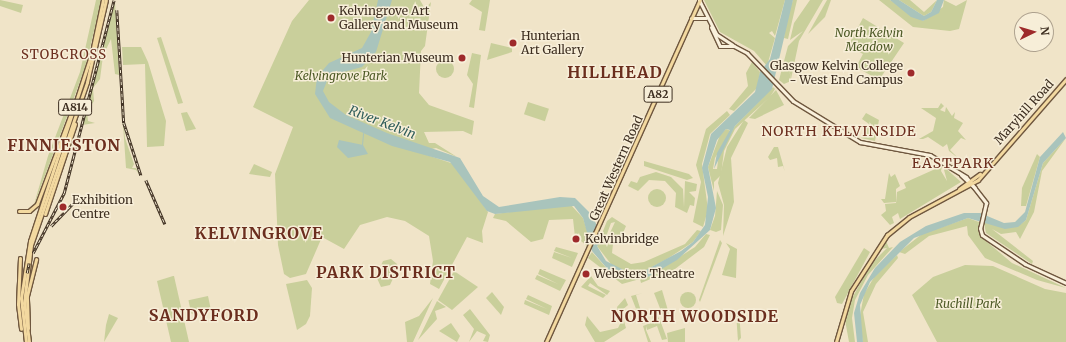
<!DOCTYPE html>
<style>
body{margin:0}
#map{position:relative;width:1066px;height:342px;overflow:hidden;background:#f0e4c8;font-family:Merriweather,serif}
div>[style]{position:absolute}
.green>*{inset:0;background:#c9cf9b;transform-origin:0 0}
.round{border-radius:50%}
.water>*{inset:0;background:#a9c4bc}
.stream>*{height:1px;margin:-0.5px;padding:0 0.5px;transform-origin:0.5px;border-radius:0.5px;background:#a9c4bc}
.roads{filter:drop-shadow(1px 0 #6f573f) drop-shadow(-1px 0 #6f573f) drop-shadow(0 1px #6f573f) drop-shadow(0 -1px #6f573f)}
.secondary>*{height:3px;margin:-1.5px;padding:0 1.5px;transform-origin:1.5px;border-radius:1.5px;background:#faf1dc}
.primary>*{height:3px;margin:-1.5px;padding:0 1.5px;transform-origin:1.5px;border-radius:1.5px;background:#f3d9a0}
.rail>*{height:2.5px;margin-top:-1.25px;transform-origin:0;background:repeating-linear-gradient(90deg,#f7eed8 0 3px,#3d2e20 0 6px);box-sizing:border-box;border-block:1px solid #3d2e20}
.dots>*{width:11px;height:11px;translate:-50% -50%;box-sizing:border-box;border:2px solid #f7eed8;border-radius:50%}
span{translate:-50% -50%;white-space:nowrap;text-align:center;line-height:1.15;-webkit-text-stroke:3px #f7eed8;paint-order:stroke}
.shield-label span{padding:1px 3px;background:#f7eed8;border:1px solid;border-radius:3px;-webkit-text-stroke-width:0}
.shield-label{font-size:11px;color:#3d2e20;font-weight:700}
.poi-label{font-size:12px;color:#3d2e20}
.left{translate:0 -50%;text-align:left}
.right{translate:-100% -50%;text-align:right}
.park-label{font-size:12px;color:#4d5a26;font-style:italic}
.street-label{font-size:12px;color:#3d2e20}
.neighbourhood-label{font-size:13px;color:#6b2e1e;letter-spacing:1px}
.water-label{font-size:13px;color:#2f5d5a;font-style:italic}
.quarter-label{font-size:14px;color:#6b2e1e;letter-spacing:1px}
.district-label{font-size:16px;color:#6b2e1e;font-weight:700;letter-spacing:1px}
.north{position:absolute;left:1014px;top:12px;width:40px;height:40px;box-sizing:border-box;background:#f7eed8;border:1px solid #ada18e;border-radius:50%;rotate:85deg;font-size:11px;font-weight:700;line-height:16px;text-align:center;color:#3d2e20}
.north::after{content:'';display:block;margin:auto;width:14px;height:18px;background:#9e2a2b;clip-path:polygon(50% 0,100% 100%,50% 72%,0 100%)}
</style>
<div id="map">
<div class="green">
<div style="clip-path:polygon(0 0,23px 5px,21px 13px,0 6px)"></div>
<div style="clip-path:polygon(96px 0,101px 0,100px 7px,85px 68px,33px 208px,48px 156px,80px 72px)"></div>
<div style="clip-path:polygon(309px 0,420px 0,425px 9px,431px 2px,425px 46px,421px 51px,419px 93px,429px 105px,474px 121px,472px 135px,463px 131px,424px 132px,429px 143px,435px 143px,457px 157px,436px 148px,418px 152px,454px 164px,488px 212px,482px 231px,483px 243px,467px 237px,439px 289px,430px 284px,433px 261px,429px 236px,405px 221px,387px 217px,360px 225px,344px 249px,322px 237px,306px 274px,290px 278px,284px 274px,278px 245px,275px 174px,293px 127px,253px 107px,292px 21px)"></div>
<div style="clip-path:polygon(472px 0,490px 0,485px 31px,479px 30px,482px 12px,469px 4px)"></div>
<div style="clip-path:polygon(704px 0,785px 0,775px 36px,772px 31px,769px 33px,775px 38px,767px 66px,754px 51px,720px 32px)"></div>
<div style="clip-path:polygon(793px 0,797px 0,788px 39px,784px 38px,786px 20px)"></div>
<div style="clip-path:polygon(810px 0,823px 0,799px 41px,791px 79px,789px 68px,791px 81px,784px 84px,779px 80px,788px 46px,803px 31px,790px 40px,794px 23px)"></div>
<div style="clip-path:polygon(827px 0,831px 0,825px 17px,808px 34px)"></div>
<div style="clip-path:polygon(879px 0,890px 0,923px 21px,943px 7px,944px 0,956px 6px,967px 0,959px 29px,950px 31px,913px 27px)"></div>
<div style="clip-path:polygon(899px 0,910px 0,924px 12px,937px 0,931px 12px,924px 16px)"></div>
<div style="clip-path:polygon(115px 2px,119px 75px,115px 74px,111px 39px,103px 56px,100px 79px,93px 88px,94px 101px,87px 111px,88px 121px,95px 123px,82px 125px)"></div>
<div style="clip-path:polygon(863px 18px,904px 43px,879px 80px,856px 67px,863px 54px,848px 46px)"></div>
<div style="clip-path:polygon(161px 37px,183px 103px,178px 104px,157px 38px)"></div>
<div style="clip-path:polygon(491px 43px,512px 48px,512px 52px,487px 60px)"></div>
<div style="clip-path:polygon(122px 47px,141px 47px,148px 62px,166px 121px,164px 146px,147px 147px,145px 64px,123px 65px)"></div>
<div style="clip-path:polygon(472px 53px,481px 55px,474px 108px,469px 107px,473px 84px,467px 75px)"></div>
<div class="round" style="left:436px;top:60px;width:18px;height:18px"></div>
<div style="clip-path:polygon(752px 62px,760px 72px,757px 88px,734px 111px,729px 109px,748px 86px,746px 73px)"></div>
<div style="clip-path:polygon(120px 80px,125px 138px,134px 164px,132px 168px,136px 168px,141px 177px,136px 170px,126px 168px)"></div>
<div style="clip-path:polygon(773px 87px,775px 89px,770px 97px,735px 129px,724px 151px,721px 175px,714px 182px,714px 191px,708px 167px,720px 135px,726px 129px,731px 131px,715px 158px,713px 169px,717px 169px,719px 153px,735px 126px)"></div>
<div style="clip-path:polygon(776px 90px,784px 105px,755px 119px,749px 118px)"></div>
<div style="left:528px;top:102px;width:22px;height:13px;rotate:18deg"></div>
<div style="clip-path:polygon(941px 103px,944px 106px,940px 110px,945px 112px,946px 107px,952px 116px,955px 112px,954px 118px,963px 123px,958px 131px,966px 140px,961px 138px,950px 150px,958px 158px,949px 151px,947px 144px,943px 147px,928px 137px,923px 139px,919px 139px,933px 131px,936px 118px,921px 108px,938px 108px)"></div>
<div style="clip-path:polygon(727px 111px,730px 115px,710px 134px,702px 164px,708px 210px,703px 227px,693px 222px,701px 182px,696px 165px,706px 129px)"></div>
<div style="clip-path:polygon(187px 112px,196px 129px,186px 131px,181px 113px)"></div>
<div style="clip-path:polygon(866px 113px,879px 120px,875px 141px,861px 138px,869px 124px,862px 119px)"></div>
<div style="clip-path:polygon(744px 120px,748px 123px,731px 158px,734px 202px,723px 236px,724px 205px,718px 183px,727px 147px)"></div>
<div style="clip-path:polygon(1066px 138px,1042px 171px,1034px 212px,1020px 239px,1016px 232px,1001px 234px,992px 229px,1033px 261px,1032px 264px,986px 233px,984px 223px,1021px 224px,1026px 220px,1043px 163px)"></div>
<div style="clip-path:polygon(774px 147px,778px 147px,785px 172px,783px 166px,778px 167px,777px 158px,770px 160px,768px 157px)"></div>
<div style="clip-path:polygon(1037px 154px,1040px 157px,1026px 206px,1021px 206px,1022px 188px)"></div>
<div style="clip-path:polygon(644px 161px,689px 174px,693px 178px,687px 180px,644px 166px)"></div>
<div style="clip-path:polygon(254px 164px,272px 172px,270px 177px,249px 174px)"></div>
<div style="clip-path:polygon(942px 166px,941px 171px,947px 181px,943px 166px,961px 182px,900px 219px,898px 213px,892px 217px,894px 223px,890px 225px,881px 215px,886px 211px,885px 204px,896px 203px,897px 192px,906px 188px,904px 183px)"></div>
<div style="clip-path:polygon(656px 172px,671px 177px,683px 189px,684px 207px,685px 181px,697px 184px,696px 191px,689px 192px,695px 198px,694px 206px,690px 205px,687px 213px,675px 207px,676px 193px,665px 181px,649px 180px,638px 191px,628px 186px,631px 181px,637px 183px,640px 177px)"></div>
<div style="clip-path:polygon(889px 173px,891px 177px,895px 174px,900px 186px,896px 189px,896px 202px,884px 203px,881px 199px,885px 199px)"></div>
<div class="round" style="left:648px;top:189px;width:18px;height:18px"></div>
<div style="clip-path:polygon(717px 191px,723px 205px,721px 230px,716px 232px,710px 230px,715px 216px)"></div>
<div style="clip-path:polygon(570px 204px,583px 218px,590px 240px,587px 246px,581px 241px,579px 233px,575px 237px,573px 219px,549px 220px,543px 239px,531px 242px,506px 221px,493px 218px,495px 214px)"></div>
<div style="clip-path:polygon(612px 217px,626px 226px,620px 240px,609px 235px,615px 222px,611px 223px,607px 234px,613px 244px,612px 253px,631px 264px,644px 262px,685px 244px,697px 230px,701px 231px,693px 242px,667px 259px,644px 271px,630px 273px,614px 268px,597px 246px,607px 221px)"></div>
<div style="clip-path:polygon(968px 218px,979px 222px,980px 236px,1012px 263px,1066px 288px,1037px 280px,985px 258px,968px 235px,967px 226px,929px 236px,905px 254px,899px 252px,922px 234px)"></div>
<div style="clip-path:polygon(706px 234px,710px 235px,704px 247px,675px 269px,641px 283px,640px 279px,622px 284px,588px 258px,592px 252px,611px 273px,648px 277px,695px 247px)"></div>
<div style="clip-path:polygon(720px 240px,722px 243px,700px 302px,699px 300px)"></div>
<div style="clip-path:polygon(886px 241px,889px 248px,893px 247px,868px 275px,855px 300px,852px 318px,855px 342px,849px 342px,845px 320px,851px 300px,871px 264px,887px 248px,880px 249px)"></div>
<div style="clip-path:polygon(726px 243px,737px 249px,736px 278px,722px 275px,730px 249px)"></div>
<div style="clip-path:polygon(556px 247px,578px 253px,572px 267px,552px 258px,554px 252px,572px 258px,554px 251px)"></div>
<div style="clip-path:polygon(864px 248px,870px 252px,842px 304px,837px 303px,835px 297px)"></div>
<div style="clip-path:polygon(897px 255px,898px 258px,876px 284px,863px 312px,868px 342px,863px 342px,859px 321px,864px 294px,876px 274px)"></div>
<div style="clip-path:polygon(391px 259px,397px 264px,397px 270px,390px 285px,381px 287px,376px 276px,383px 261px)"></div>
<div style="clip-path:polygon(965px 265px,993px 266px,1045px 289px,1066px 293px,1066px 342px,937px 342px,912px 295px,933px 277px)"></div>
<div style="clip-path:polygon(540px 269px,566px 280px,560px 291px,535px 279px,537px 275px,558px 284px,538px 274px)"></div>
<div style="clip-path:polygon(454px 271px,478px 287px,452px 310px,438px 300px)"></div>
<div style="clip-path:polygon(173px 276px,174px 276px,189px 342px,171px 342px,157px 281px)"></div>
<div style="clip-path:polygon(591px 276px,598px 286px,610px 291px,607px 295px,590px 283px,588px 286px,606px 295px,603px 298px,581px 287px)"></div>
<div style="clip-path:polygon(307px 280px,312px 288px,310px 316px,306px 324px,297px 330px,286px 284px)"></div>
<div style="clip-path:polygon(662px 290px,669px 314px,663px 316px,654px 293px)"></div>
<div class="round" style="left:680px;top:292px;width:16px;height:16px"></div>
<div style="clip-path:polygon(492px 292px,504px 307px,501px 315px,486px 298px)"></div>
<div style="clip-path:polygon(643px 293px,636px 295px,644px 321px,653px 320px,651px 312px,655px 310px,659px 319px,642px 324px,631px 296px)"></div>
<div style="clip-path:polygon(528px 295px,552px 306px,549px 315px,524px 304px,525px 300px,547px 309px,526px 299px)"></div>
<div style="left:208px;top:296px;width:14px;height:20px;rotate:78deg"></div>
<div style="clip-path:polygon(433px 298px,413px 342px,407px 342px,405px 322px,419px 316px)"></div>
<div style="clip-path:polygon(625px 298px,628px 305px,621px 311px,626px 328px,604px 342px,595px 342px,585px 325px,587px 316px,600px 332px,618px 328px,621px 322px,617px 307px)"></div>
<div style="clip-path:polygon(437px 301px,446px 307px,435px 311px,437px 319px,418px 340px)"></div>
<div style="clip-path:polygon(470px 309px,490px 335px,488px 342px,483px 341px,486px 335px,477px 331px,469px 342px,474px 329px,463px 315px)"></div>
<div style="clip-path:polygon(739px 310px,741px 338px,738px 341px,736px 313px)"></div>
<div style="clip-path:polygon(109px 314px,118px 318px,104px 342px,106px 325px)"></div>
<div style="clip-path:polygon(660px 320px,667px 339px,662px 340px,657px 326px,647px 330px,647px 326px,646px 330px,651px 342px,648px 342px,643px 326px,653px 322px,655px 325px,654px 322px)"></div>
<div style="clip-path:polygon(451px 323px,460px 336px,457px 342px,439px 331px)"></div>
<div style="clip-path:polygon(685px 328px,685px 342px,668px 342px,667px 333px)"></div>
</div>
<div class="water">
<div style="clip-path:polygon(378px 0,392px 0,376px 52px,362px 67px,329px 76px,323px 91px,329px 102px,346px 115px,387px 133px,460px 158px,483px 196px,499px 207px,560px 197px,575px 198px,591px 214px,602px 235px,604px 240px,597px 246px,606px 261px,630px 273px,644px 271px,681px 251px,693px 242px,705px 225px,708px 197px,702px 168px,711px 134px,755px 92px,760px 72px,770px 59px,785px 0,793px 0,772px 89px,735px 126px,714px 169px,717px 153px,730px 130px,726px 129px,717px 140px,708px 167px,716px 208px,710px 230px,677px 260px,648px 277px,630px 278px,611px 273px,592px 251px,583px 218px,574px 206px,495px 214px,487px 211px,450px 162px,392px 146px,330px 118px,315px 94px,317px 77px,329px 63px,362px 48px,371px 32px)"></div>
<div style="clip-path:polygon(890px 0,899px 0,924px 16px,931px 12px,937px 0,944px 0,939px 13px,923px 21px,911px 17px)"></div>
<div style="clip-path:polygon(1063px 132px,1066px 138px,1043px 163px,1026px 220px,1018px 227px,1005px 229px,968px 218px,914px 238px,870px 282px,860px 305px,863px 342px,857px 342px,854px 313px,860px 293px,875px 268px,900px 242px,926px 226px,964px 213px,980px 213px,1004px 223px,1015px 222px,1025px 212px,1040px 157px)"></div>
<div style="clip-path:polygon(339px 140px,363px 145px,368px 154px,348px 158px,337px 147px)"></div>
</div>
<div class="stream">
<div style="left:362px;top:145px;width:12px;rotate:-85deg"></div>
</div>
<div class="roads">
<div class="secondary">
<div style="left:699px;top:0;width:38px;rotate:63deg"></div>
<div style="left:716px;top:34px;width:20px;rotate:33deg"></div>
<div style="left:691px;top:18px;width:15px"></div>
<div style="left:711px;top:27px;width:21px;rotate:65deg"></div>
<div style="left:720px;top:46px;width:14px"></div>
<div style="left:734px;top:46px;width:15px;rotate:28deg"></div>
<div style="left:747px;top:53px;width:66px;rotate:46.2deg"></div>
<div style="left:793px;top:101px;width:79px;rotate:31.5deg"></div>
<div style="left:860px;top:142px;width:71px;rotate:10.5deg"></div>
<div style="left:930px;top:155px;width:42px;rotate:31.4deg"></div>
<div style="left:966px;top:177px;width:33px;rotate:52deg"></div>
<div style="left:986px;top:203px;width:26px;rotate:103deg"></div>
<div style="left:980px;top:228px;width:7px;rotate:74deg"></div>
<div style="left:982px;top:235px;width:52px;rotate:34deg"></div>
<div style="left:1025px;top:264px;width:45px;rotate:24.9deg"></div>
<div style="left:961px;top:175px;width:19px;rotate:43deg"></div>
</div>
<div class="primary">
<div style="left:959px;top:189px;width:26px;rotate:-36deg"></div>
<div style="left:19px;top:211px;width:10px"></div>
<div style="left:29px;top:211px;width:11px;rotate:-41deg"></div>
<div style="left:37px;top:204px;width:99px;rotate:-69.4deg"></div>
<div style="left:45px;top:214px;width:95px;rotate:-71.6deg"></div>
<div style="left:20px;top:258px;width:46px;rotate:92.5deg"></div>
<div style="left:18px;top:304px;width:25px;rotate:83deg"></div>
<div style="left:28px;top:328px;width:32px;rotate:-92deg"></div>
<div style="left:27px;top:296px;width:38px;rotate:-76deg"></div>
<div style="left:26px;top:342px;width:44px;rotate:-96.5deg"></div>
<div style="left:21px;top:298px;width:58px;rotate:-81deg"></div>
<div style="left:30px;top:241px;width:199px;rotate:-71.8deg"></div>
<div style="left:92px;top:52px;width:53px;rotate:-78.1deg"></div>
<div style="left:29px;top:342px;width:39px;rotate:-97deg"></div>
<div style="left:24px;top:303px;width:58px;rotate:-83.1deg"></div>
<div style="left:31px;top:245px;width:172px;rotate:-71deg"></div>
<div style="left:87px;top:82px;width:84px;rotate:-77deg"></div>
<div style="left:546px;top:342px;width:375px;rotate:-65.8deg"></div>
<div style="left:836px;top:342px;width:53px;rotate:-73.6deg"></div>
<div style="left:851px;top:291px;width:67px;rotate:-57.3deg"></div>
<div style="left:887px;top:235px;width:28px;rotate:-39deg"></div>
<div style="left:909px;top:217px;width:78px;rotate:-28.2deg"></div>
<div style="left:978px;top:180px;width:134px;rotate:-48.9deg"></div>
</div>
</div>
<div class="rail">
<div style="left:117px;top:10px;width:113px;rotate:86.5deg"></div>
<div style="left:124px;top:123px;width:55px;rotate:71.9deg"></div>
<div style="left:146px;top:180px;width:48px;rotate:66.6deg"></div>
<div style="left:51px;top:226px;width:42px;rotate:-46deg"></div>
<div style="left:33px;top:253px;width:68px;rotate:-62.7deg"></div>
<div style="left:64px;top:193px;width:199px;rotate:-75.5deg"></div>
<div style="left:27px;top:273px;width:10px;rotate:-79deg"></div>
</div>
<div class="dots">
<div style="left:331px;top:18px;background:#9e2a2b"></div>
<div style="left:513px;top:43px;background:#9e2a2b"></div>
<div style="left:462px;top:58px;background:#9e2a2b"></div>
<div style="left:911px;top:73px;background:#9e2a2b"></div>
<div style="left:63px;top:207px;background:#9e2a2b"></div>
<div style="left:576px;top:239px;background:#9e2a2b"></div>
<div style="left:586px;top:274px;background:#9e2a2b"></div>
</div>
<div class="shield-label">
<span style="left:658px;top:94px">A82</span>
<span style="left:75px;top:107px">A814</span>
</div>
<div class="poi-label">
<span class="left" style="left:339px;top:18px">Kelvingrove Art<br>Gallery and Museum</span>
<span class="left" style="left:521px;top:43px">Hunterian<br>Art Gallery</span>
<span class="right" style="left:454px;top:58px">Hunterian Museum</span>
<span class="right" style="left:903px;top:73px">Glasgow Kelvin College<br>- West End Campus</span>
<span class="left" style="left:72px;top:207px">Exhibition<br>Centre</span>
<span class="left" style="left:585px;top:239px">Kelvinbridge</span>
<span class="left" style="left:594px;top:274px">Websters Theatre</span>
</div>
<div class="park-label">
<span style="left:869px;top:40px">North Kelvin<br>Meadow</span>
<span style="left:341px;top:76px">Kelvingrove Park</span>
<span style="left:968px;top:304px">Ruchill Park</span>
</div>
<div class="street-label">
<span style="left:1024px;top:112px;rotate:-48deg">Maryhill Road</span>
<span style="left:616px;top:168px;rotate:-66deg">Great Western Road</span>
</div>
<div class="neighbourhood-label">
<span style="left:64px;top:55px">STOBCROSS</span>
</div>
<div class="water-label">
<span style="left:382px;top:123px;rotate:21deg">River Kelvin</span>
</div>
<div class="quarter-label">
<span style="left:839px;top:131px">NORTH KELVINSIDE</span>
<span style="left:953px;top:163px">EASTPARK</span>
</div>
<div class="district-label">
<span style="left:615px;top:72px">HILLHEAD</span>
<span style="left:64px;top:145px">FINNIESTON</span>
<span style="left:259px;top:233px">KELVINGROVE</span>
<span style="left:386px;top:272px">PARK DISTRICT</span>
<span style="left:204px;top:315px">SANDYFORD</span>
<span style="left:695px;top:316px">NORTH WOODSIDE</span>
</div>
<div class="north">N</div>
</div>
